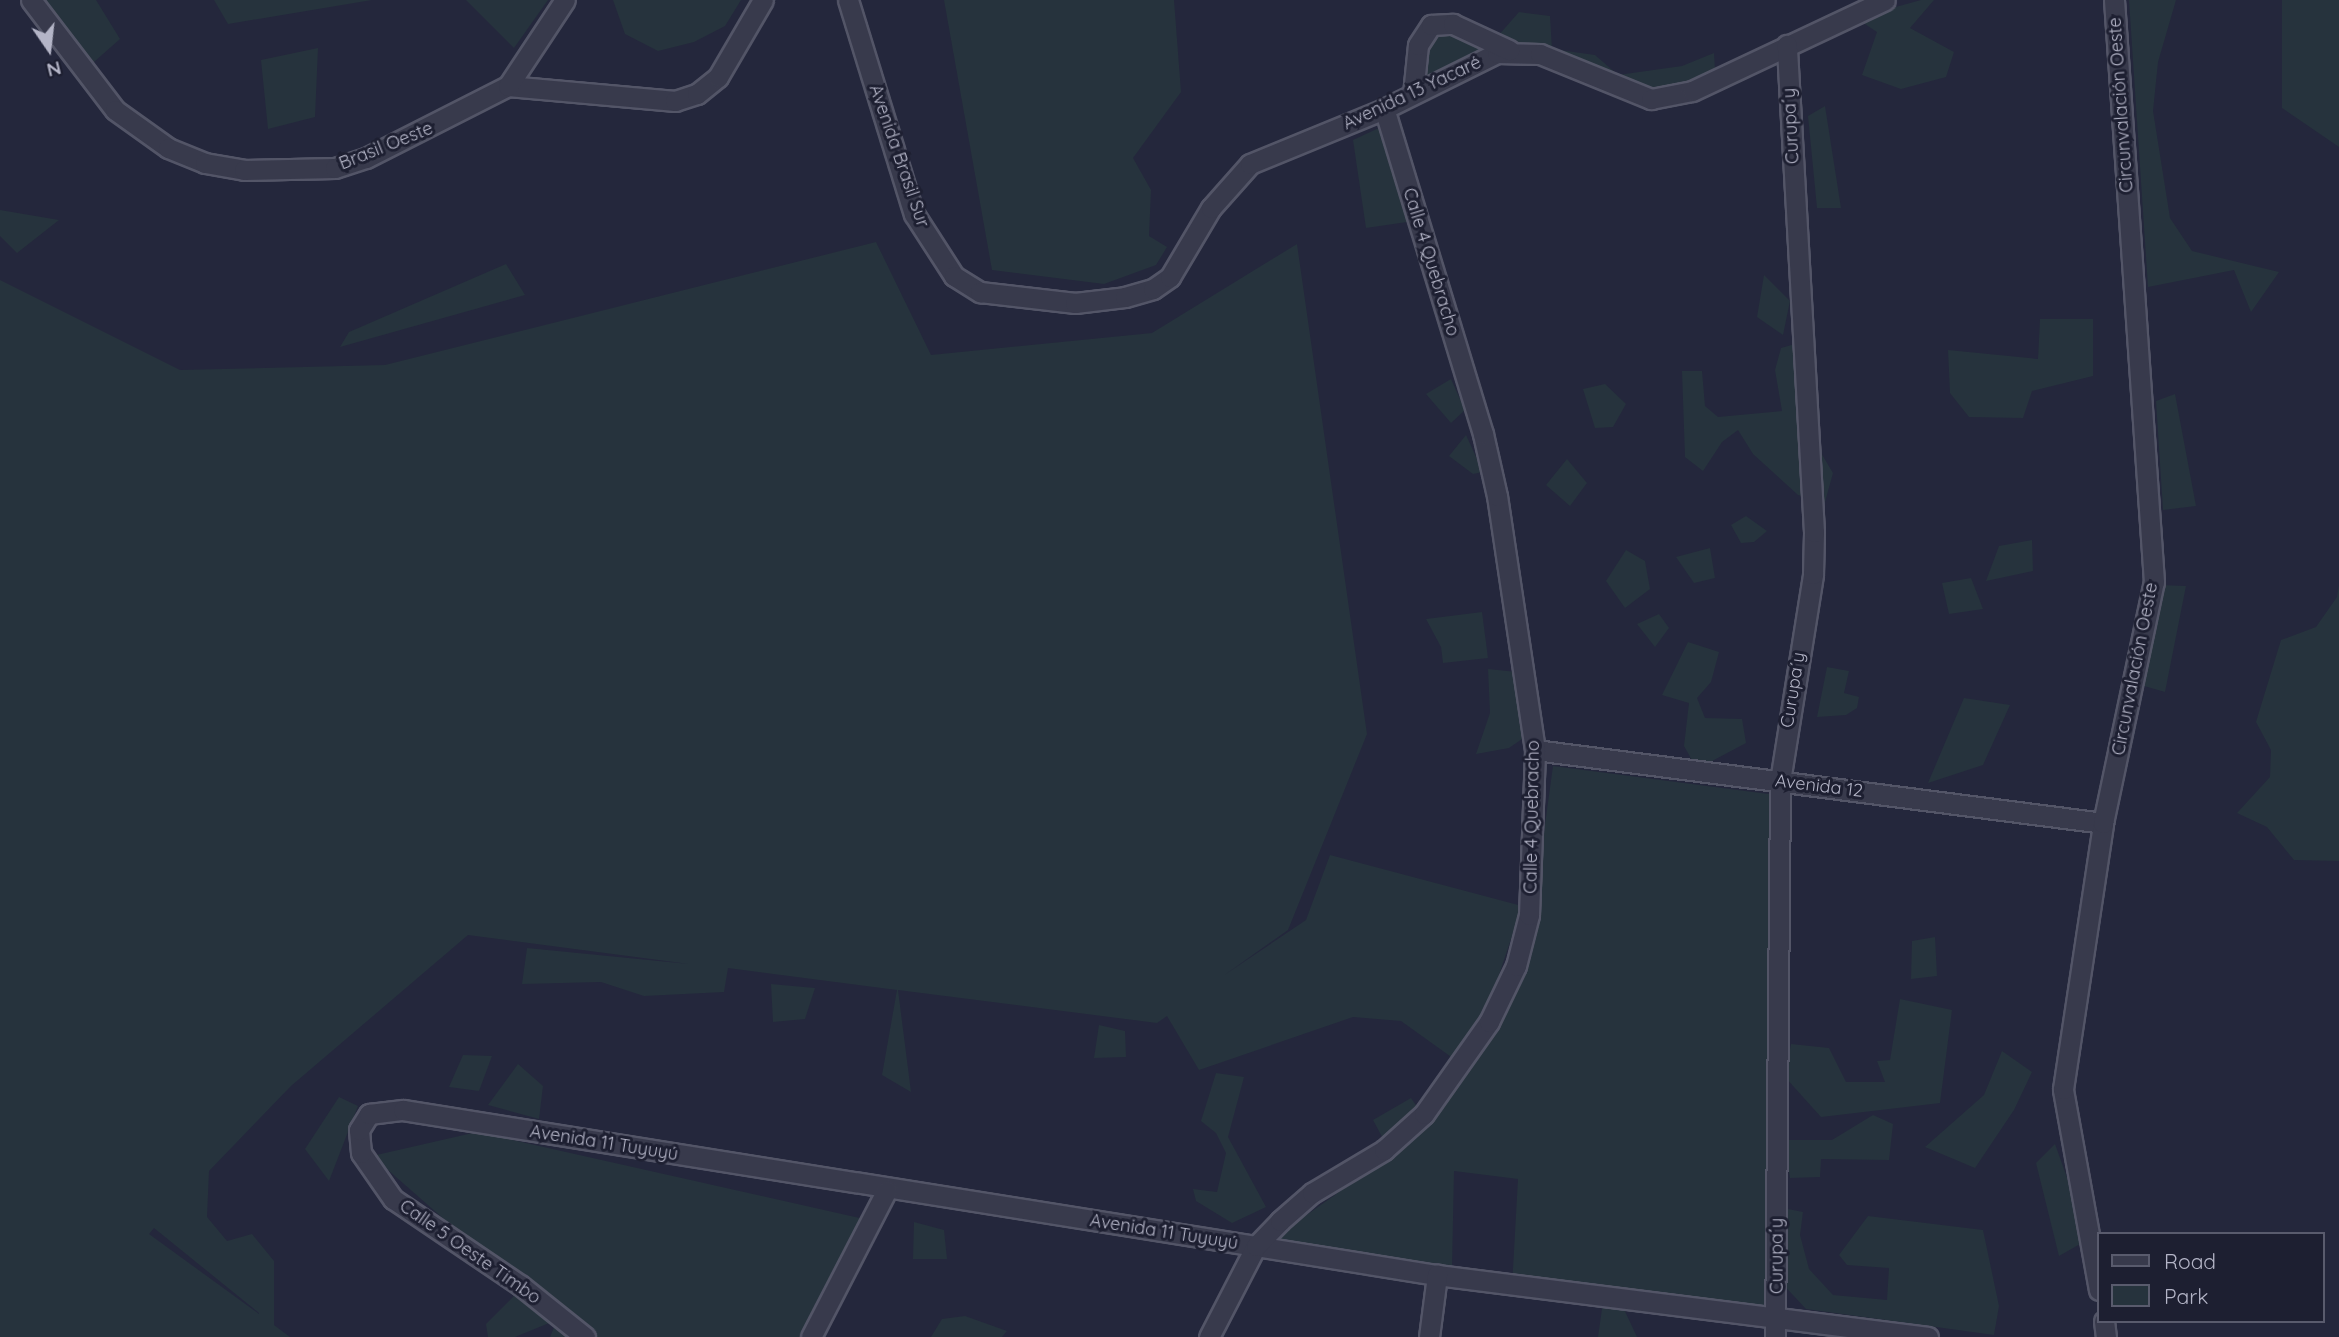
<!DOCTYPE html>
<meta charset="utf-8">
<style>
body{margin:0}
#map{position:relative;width:2339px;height:1337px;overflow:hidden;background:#24273c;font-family:Quicksand,sans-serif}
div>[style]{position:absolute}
.green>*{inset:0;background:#26333d}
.roads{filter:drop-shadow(2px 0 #535567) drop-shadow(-2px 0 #535567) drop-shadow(0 2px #535567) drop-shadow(0 -2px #535567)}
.minor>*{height:19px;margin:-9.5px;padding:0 9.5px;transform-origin:9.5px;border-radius:9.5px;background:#383a4c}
span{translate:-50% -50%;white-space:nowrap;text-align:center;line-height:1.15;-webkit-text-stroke:6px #1d1f31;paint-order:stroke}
.street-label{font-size:18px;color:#b4b5c7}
.legend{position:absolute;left:2097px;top:1232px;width:228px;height:91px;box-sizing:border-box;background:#1d1f31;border:2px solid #595b6d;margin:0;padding:9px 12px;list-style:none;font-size:21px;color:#b4b5c7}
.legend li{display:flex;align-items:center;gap:14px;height:35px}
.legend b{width:35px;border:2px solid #595b6d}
.north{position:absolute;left:14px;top:14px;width:70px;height:70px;-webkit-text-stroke:5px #1d1f31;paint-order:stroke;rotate:166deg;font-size:19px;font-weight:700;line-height:28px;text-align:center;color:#b4b5c7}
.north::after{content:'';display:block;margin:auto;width:24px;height:32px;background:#b4b5c7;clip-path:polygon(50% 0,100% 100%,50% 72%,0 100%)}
</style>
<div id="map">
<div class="green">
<div style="clip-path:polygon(40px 0,96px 0,120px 39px,86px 69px)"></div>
<div style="clip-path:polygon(214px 0,372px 0,228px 24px)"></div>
<div style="clip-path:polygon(466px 0,548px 0,514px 48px)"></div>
<div style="clip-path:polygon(613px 0,741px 0,725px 26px,694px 42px,658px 51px,625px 34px)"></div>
<div style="clip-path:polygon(944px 0,1174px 0,1181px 92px,1133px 158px,1151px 190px,1149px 236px,1167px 247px,1156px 265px,1104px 284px,992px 270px)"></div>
<div style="clip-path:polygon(1921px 0,1934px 0,1910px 28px,1954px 52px,1946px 77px,1901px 89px,1862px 75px,1877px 32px,1856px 18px)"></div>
<div style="clip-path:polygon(2129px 0,2176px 0,2158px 62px,2153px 111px,2170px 218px,2192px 251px,2279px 272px,2251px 312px,2234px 270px,2148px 287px)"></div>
<div style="clip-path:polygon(2282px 0,2339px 0,2339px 147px,2282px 108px)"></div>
<div style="clip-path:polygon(1519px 12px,1550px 16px,1552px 49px,1595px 55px,1618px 75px,1682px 66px,1714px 53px,1715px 70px,1671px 87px,1648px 90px,1581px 60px,1521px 44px,1426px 76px,1405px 67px,1446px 23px,1497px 37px)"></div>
<div style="clip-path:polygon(318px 48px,315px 117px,268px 129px,261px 60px)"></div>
<div style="clip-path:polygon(1825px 106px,1841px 208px,1817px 208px,1808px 116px)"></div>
<div style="clip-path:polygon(1381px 127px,1407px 222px,1366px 228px,1353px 140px)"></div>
<div style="clip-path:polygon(0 210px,59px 220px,17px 253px,0 236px)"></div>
<div style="clip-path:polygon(evenodd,876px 242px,931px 355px,1152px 333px,1297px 244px,1367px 734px,1288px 930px,1223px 976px,1306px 920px,1330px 855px,1522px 906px,1493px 993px,1454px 1059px,1401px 1021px,1353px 1017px,1199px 1070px,1167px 1016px,1157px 1023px,898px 990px,911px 1092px,882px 1075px,897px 990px,728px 968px,724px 992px,644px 996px,601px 982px,522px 984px,527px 948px,689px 964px,468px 935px,291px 1086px,209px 1171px,207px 1217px,227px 1241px,252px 1234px,274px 1261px,274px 1325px,290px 1337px,0 1337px,0 280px,180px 370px,385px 365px,876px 242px,154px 1228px,259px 1313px,259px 1314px,149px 1234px,154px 1228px)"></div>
<div style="clip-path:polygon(506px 264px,525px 295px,340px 347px,349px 332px)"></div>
<div style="clip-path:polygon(1764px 275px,1790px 301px,1783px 335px,1757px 317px)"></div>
<div style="clip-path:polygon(2040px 319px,2093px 319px,2093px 376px,2032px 391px,2023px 418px,1969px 417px,1950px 393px,1948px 350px,2038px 359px)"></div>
<div style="clip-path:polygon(1795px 344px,1796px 411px,1833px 473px,1825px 502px,1798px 495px,1753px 454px,1738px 430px,1722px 442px,1703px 471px,1685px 457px,1682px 371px,1702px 371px,1705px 406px,1718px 417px,1782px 411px,1775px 370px,1781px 348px)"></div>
<div style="clip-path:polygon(1451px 379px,1465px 410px,1451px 423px,1426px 394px)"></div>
<div style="clip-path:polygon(1605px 384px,1626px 404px,1613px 427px,1595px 428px,1583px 389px)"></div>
<div style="clip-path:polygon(2175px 394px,2196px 506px,2163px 510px,2156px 401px)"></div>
<div style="clip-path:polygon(1466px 435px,1483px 472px,1473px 474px,1449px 456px)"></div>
<div style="clip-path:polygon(1567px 459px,1587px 483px,1570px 506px,1546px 485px)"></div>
<div style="clip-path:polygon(1746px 516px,1767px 531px,1754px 542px,1741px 543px,1731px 525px)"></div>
<div style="clip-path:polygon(2032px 540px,2033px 571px,1986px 581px,1999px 546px)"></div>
<div style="clip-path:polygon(1710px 548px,1715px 578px,1694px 583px,1676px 557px)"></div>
<div style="clip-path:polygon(1626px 550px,1645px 561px,1650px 589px,1625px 608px,1606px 581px)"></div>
<div style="clip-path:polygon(1971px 578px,1983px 609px,1949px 614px,1942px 583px)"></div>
<div style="clip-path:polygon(2160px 585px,2186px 586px,2165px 692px,2144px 686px)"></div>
<div style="clip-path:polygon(2339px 585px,2339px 861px,2294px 860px,2267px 827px,2237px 813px,2270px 777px,2271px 750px,2256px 722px,2281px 640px,2316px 627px,2337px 597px)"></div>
<div style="clip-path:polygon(1482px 612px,1488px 658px,1443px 663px,1441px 647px,1426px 619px)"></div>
<div style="clip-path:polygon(1659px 614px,1669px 628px,1655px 647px,1637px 624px)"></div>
<div style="clip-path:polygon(1688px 642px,1719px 652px,1711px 682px,1697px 698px,1705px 718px,1742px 719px,1746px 743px,1697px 769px,1684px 746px,1689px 703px,1662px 695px)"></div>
<div style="clip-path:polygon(1827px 667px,1849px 671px,1844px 693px,1859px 697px,1857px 708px,1846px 715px,1817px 717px)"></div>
<div style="clip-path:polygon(1488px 669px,1527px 673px,1528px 735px,1509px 748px,1476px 754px,1490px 713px)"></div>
<div style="clip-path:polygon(1964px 698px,2010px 705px,1983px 765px,1928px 783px)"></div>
<div style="clip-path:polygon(1553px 766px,1776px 795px,1771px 1309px,1512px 1287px,1518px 1179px,1454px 1171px,1452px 1268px,1271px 1240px,1335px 1195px,1449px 1100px,1528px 949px)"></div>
<div style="clip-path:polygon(1935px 937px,1937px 976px,1911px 979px,1912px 941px)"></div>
<div style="clip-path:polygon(771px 984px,815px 988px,805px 1019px,773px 1022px)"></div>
<div style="clip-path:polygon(1900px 999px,1952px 1010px,1940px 1103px,1821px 1117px,1785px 1077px,1791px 1044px,1829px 1048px,1846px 1082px,1885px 1082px,1877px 1061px,1890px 1060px)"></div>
<div style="clip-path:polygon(1099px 1025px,1125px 1031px,1126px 1057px,1094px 1058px)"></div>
<div style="clip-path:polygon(2002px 1051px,2032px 1072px,2014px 1110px,1975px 1168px,1925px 1147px,1984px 1095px)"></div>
<div style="clip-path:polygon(463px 1055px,492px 1056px,479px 1091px,449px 1087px)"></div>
<div style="clip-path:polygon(518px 1064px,543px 1086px,539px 1119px,488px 1105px)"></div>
<div style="clip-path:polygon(1216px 1073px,1244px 1077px,1228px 1137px,1266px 1207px,1232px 1223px,1196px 1201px,1193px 1189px,1217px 1192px,1226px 1153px,1216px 1133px,1201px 1121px)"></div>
<div style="clip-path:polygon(339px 1097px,358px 1106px,329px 1181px,305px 1149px)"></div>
<div style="clip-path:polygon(1411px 1098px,1422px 1114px,1387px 1146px,1373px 1120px)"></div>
<div style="clip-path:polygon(1873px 1115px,1893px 1124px,1889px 1160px,1821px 1159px,1820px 1177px,1790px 1178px,1784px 1140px,1832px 1140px)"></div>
<div style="clip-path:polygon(477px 1132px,864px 1219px,805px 1337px,550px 1337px,555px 1325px,572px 1334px,559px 1319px,515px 1337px,488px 1337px,486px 1324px,519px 1291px,545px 1319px,557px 1318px,372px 1156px)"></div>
<div style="clip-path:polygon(2055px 1144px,2089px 1239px,2059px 1256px,2036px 1163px)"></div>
<div style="clip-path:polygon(1788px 1209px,1803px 1212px,1800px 1235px,1809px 1269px,1833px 1295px,1887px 1300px,1889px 1268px,1847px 1265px,1839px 1255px,1868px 1216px,1983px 1230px,1999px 1306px,1994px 1335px,1806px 1309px,1777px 1278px)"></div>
<div style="clip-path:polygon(914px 1222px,944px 1230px,947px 1259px,913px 1259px)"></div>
<div style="clip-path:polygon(1603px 1302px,1622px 1305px,1637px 1337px,1598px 1337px)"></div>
<div style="clip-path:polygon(965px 1316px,1007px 1331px,1002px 1337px,931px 1337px,942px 1319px)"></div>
</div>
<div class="roads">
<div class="minor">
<div style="left:31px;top:0;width:138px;rotate:52.6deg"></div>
<div style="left:115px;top:110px;width:65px;rotate:35.6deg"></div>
<div style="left:168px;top:148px;width:40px;rotate:22deg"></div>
<div style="left:205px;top:163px;width:40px;rotate:10deg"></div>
<div style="left:244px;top:170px;width:91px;rotate:-1.3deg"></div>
<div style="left:335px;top:168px;width:33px;rotate:-18deg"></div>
<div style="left:366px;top:158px;width:159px;rotate:-26.9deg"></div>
<div style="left:508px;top:86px;width:168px;rotate:5.1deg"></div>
<div style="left:675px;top:101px;width:23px;rotate:-18deg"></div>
<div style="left:697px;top:94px;width:27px;rotate:-39deg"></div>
<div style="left:718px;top:77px;width:89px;rotate:-59.7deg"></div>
<div style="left:848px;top:0;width:224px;rotate:72.9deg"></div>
<div style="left:914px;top:214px;width:74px;rotate:57.2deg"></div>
<div style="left:954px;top:276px;width:31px;rotate:32deg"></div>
<div style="left:980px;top:292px;width:96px;rotate:6.6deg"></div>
<div style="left:1075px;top:303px;width:50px;rotate:-6.8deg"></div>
<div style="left:1125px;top:297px;width:29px;rotate:-16deg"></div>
<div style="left:1153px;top:289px;width:21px;rotate:-35deg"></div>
<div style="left:1170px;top:277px;width:80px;rotate:-59.3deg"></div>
<div style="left:1211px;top:208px;width:59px;rotate:-48.4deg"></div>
<div style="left:1250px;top:164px;width:145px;rotate:-22.3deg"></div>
<div style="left:1384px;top:109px;width:126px;rotate:-26.4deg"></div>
<div style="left:1497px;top:53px;width:43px;rotate:1.3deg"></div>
<div style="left:1540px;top:54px;width:120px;rotate:22.1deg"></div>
<div style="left:1651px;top:99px;width:42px;rotate:-11deg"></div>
<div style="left:1692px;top:91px;width:213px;rotate:-25.2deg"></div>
<div style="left:508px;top:86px;width:103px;rotate:-56.5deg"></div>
<div style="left:1413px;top:94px;width:49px;rotate:-84.2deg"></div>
<div style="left:1418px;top:45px;width:24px;rotate:-57deg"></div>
<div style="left:1431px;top:25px;width:22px;rotate:-3deg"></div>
<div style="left:1453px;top:24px;width:62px;rotate:24.9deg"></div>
<div style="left:1535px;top:750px;width:573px;rotate:7.32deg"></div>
<div style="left:2099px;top:1290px;width:204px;rotate:-100.2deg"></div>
<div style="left:2063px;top:1089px;width:269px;rotate:-81.4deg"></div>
<div style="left:2103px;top:823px;width:246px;rotate:-78.1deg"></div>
<div style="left:2154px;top:582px;width:583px;rotate:-93.93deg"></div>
<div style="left:2104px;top:1321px;width:16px;rotate:83deg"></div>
<div style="left:585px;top:1337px;width:83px;rotate:-141.3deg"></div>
<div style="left:520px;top:1285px;width:153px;rotate:-145.9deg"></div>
<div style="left:393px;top:1199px;width:56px;rotate:-124.8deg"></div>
<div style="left:361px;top:1153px;width:23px;rotate:-95deg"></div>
<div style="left:359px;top:1130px;width:19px;rotate:-58deg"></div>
<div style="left:369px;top:1114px;width:34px;rotate:-7deg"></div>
<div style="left:403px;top:1110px;width:1047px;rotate:9.07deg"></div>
<div style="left:1437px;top:1275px;width:495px;rotate:7.2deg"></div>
<div style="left:811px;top:1337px;width:165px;rotate:-62.7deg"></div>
<div style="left:1209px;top:1337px;width:102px;rotate:-62.7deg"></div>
<div style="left:1256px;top:1246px;width:35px;rotate:-46deg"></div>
<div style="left:1280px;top:1221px;width:43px;rotate:-41.2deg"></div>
<div style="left:1312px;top:1193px;width:84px;rotate:-30.8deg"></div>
<div style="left:1384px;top:1150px;width:54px;rotate:-42deg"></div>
<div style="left:1424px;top:1114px;width:113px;rotate:-54.8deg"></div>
<div style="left:1489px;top:1022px;width:62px;rotate:-64.3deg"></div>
<div style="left:1516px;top:966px;width:53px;rotate:-75.7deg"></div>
<div style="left:1529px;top:915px;width:165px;rotate:-87.9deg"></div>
<div style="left:1535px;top:750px;width:257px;rotate:-98.5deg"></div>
<div style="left:1497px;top:496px;width:64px;rotate:-102.7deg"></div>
<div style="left:1483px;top:434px;width:340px;rotate:-106.9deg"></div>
<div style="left:1429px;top:1337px;width:63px;rotate:-82.6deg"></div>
<div style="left:1775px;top:1337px;width:556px;rotate:-89.48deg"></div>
<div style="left:1780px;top:781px;width:210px;rotate:-80.9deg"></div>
<div style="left:1813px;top:574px;width:42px;rotate:-88.6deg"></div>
<div style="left:1814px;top:532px;width:488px;rotate:-93.2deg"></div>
</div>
</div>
<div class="street-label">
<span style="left:1412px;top:93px;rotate:-25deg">Avenida 13 Yacaré</span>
<span style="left:2121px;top:105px;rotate:-94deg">Circunvalación Oeste</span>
<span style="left:1791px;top:126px;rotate:-93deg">Curupa´y</span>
<span style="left:386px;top:146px;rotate:-22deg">Brasil Oeste</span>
<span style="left:899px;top:156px;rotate:71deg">Avenida Brasil Sur</span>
<span style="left:1431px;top:262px;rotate:73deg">Calle 4 Quebracho</span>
<span style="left:2135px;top:669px;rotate:-79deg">Circunvalación Oeste</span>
<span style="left:1793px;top:690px;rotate:-81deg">Curupa´y</span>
<span style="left:1819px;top:786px;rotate:7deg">Avenida 12</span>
<span style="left:1532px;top:817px;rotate:-89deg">Calle 4 Quebracho</span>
<span style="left:604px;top:1143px;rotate:9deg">Avenida 11 Tuyuyú</span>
<span style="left:1164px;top:1232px;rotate:9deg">Avenida 11 Tuyuyú</span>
<span style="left:470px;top:1252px;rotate:35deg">Calle 5 Oeste Timbo</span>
<span style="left:1777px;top:1256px;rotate:-90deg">Curupa´y</span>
</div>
<ul class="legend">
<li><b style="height:9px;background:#383a4c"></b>Road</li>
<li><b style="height:19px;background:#26333d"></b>Park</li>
</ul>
<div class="north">N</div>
</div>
